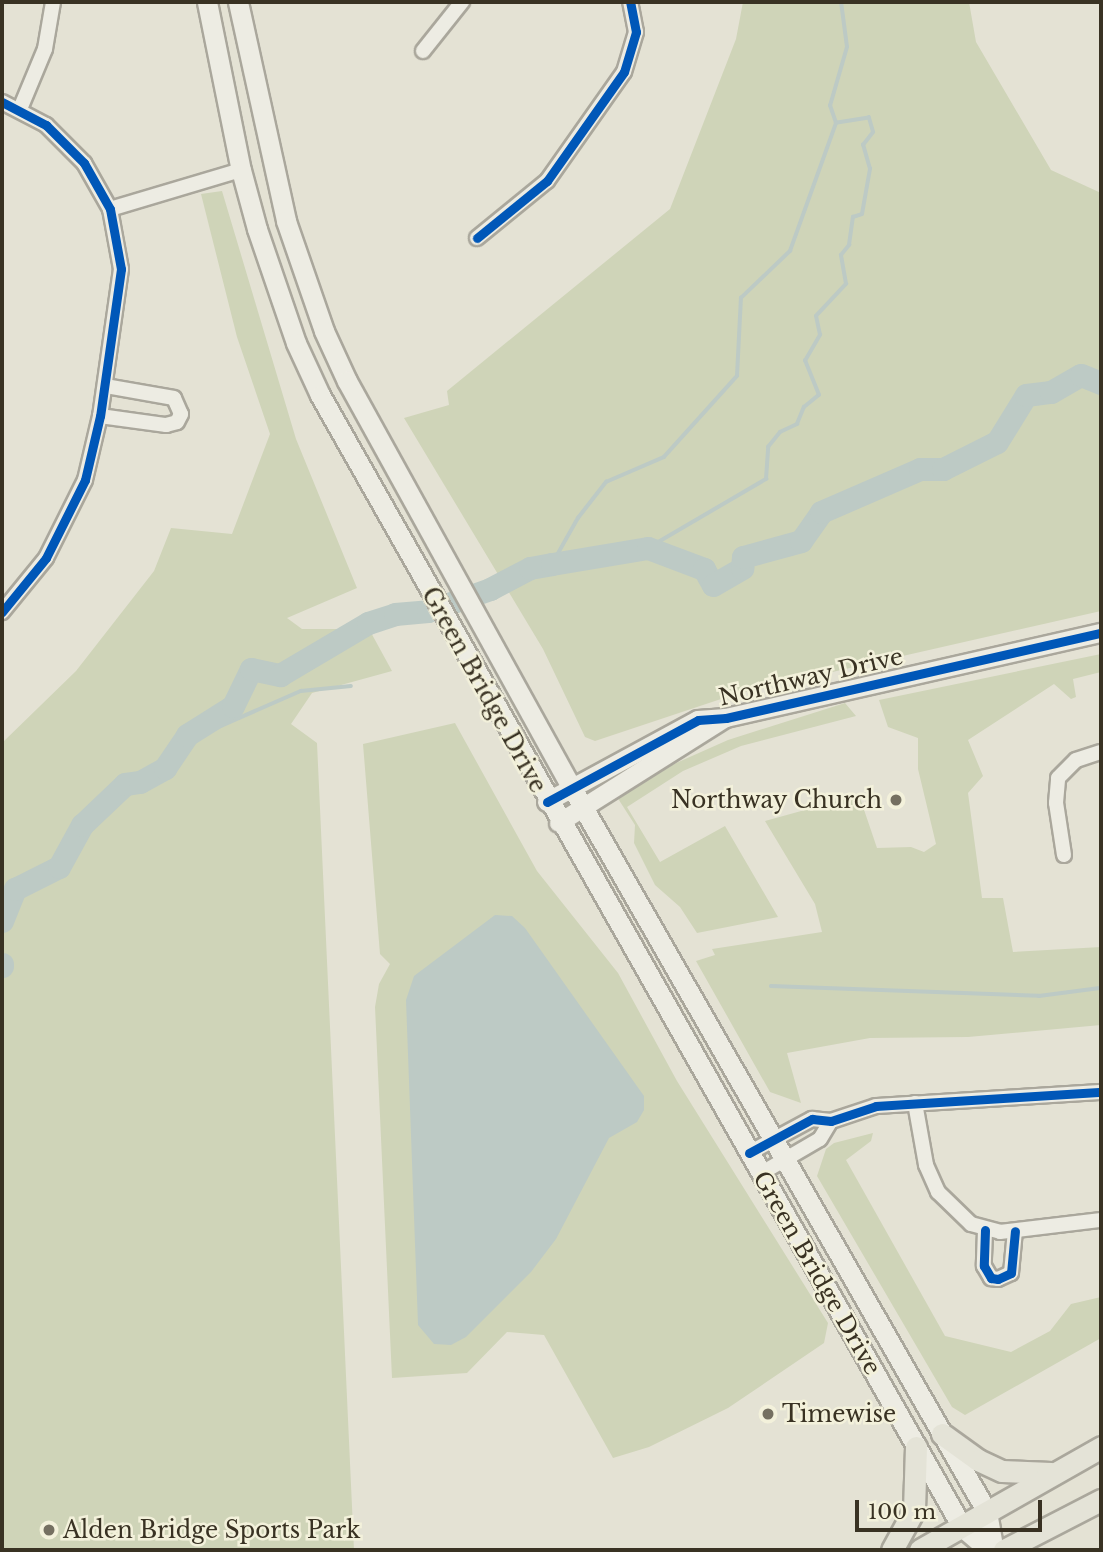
<!DOCTYPE html>
<style>
body{margin:0}
#map{position:relative;width:1103px;height:1552px;overflow:hidden;background:#e4e2d4;font-family:"Libre Baskerville",serif}
div>[style]{position:absolute}
.green>*{inset:0;background:#cfd4b8}
.water>*{inset:0;background:#bdcac5}
.stream>*{height:3.5px;margin:-1.75px;padding:0 1.75px;transform-origin:1.75px;border-radius:1.75px;background:#bdcac5}
.river>*{height:23px;margin:-11.5px;padding:0 11.5px;transform-origin:11.5px;border-radius:11.5px;background:#bdcac5}
.roads{filter:drop-shadow(2px 0 #aaa79c) drop-shadow(-2px 0 #aaa79c) drop-shadow(0 2px #aaa79c) drop-shadow(0 -2px #aaa79c)}
.minor>*{height:14px;margin:-7px;padding:0 7px;transform-origin:7px;border-radius:7px;background:#edece3}
.tertiary>*{height:18px;margin:-9px;padding:0 9px;transform-origin:9px;border-radius:9px;background:#edece3}
.secondary>*{height:19px;margin:-9.5px;padding:0 9.5px;transform-origin:9.5px;border-radius:9.5px;background:#edece3}
.primary>*{height:21px;margin:-10.5px;padding:0 10.5px;transform-origin:10.5px;border-radius:10.5px;background:#e4e3d7}
.cycleway>*{height:9px;margin:-4.5px;padding:0 4.5px;transform-origin:4.5px;border-radius:4.5px;background:#0057b8}
.dots>*{width:19px;height:19px;translate:-50% -50%;box-sizing:border-box;border:4px solid #f3f1db;border-radius:50%}
span{translate:-50% -50%;white-space:nowrap;text-align:center;line-height:1.15;-webkit-text-stroke:5px #f3f1db;paint-order:stroke}
.street-label{font-size:23px;color:#393223}
.poi-label{font-size:23px;color:#393223}
.right{translate:-100% -50%;text-align:right}
.left{translate:0 -50%;text-align:left}
.frame{position:absolute;inset:0;border:4px solid #393223;pointer-events:none}
.scale{position:absolute;left:855px;top:1500px;width:187px;height:32px;box-sizing:border-box;border:4px solid #393223;border-top:0;padding-left:9px;font-size:21px;line-height:24px;white-space:nowrap;color:#393223;-webkit-text-stroke:5px #f3f1db;paint-order:stroke}
</style>
<div id="map">
<div class="green">
<div style="clip-path:polygon(743px 2px,969px 2px,976px 42px,1051px 170px,1101px 193px,1101px 611px,736px 694px,595px 741px,585px 737px,543px 649px,404px 418px,449px 405px,447px 391px,670px 209px,736px 39px)"></div>
<div style="clip-path:polygon(222px 191px,296px 439px,357px 588px,287px 618px,302px 629px,369px 629px,392px 671px,312px 693px,291px 724px,317px 743px,354px 1550px,2px 1550px,2px 743px,76px 671px,154px 571px,171px 528px,232px 534px,270px 434px,237px 337px,201px 194px)"></div>
<div style="clip-path:polygon(1101px 654px,1101px 672px,1073px 679px,1076px 697px,1071px 699px,1054px 684px,968px 740px,983px 776px,968px 793px,982px 898px,1003px 898px,1013px 952px,1101px 947px,1101px 1025px,968px 1037px,870px 1038px,787px 1053px,801px 1103px,770px 1092px,696px 961px,715px 955px,712px 949px,822px 932px,815px 904px,765px 821px,859px 795px,877px 848px,911px 847px,924px 852px,936px 844px,918px 769px,918px 738px,888px 727px,879px 700px)"></div>
<div style="clip-path:polygon(845px 703px,856px 716px,741px 746px,683px 771px,627px 807px,660px 862px,725px 826px,778px 917px,697px 933px,680px 907px,655px 885px,634px 843px,635px 825px,617px 797px,665px 768px,728px 740px)"></div>
<div style="clip-path:polygon(455px 723px,537px 871px,618px 973px,677px 1081px,828px 1323px,824px 1343px,728px 1408px,649px 1447px,613px 1458px,544px 1335px,507px 1332px,467px 1373px,392px 1378px,375px 1007px,379px 984px,390px 964px,380px 954px,363px 744px)"></div>
<div style="clip-path:polygon(873px 1133px,871px 1141px,846px 1160px,945px 1336px,1011px 1352px,1050px 1331px,1071px 1304px,1101px 1297px,1101px 1338px,965px 1415px,952px 1407px,817px 1176px,826px 1149px,834px 1143px)"></div>
</div>
<div class="water">
<div style="clip-path:polygon(495px 915px,512px 916px,525px 928px,644px 1096px,644px 1110px,637px 1122px,609px 1138px,556px 1239px,531px 1272px,466px 1337px,451px 1345px,434px 1344px,418px 1325px,406px 1000px,414px 976px)"></div>
</div>
<div class="stream">
<div style="left:648px;top:548px;width:137px;rotate:-30.3deg"></div>
<div style="left:766px;top:479px;width:32px;rotate:-86deg"></div>
<div style="left:768px;top:447px;width:19px;rotate:-51deg"></div>
<div style="left:780px;top:432px;width:19px;rotate:-25deg"></div>
<div style="left:797px;top:424px;width:18px;rotate:-68deg"></div>
<div style="left:804px;top:407px;width:19px;rotate:-39deg"></div>
<div style="left:819px;top:395px;width:37px;rotate:-112deg"></div>
<div style="left:805px;top:361px;width:30px;rotate:-60deg"></div>
<div style="left:820px;top:335px;width:19px;rotate:-102deg"></div>
<div style="left:816px;top:316px;width:44px;rotate:-46.8deg"></div>
<div style="left:846px;top:284px;width:29px;rotate:-100deg"></div>
<div style="left:841px;top:255px;width:13px;rotate:-51deg"></div>
<div style="left:849px;top:245px;width:28px;rotate:-82deg"></div>
<div style="left:853px;top:217px;width:9px;rotate:-18deg"></div>
<div style="left:862px;top:214px;width:46px;rotate:-79.9deg"></div>
<div style="left:870px;top:169px;width:25px;rotate:-106deg"></div>
<div style="left:863px;top:145px;width:16px;rotate:-52deg"></div>
<div style="left:873px;top:132px;width:15px;rotate:-106deg"></div>
<div style="left:869px;top:118px;width:33px;rotate:171deg"></div>
<div style="left:836px;top:123px;width:18px;rotate:-109deg"></div>
<div style="left:830px;top:106px;width:61px;rotate:-73.9deg"></div>
<div style="left:847px;top:47px;width:45px;rotate:-97.6deg"></div>
<div style="left:552px;top:564px;width:53px;rotate:-60.5deg"></div>
<div style="left:578px;top:518px;width:46px;rotate:-52.1deg"></div>
<div style="left:606px;top:482px;width:63px;rotate:-23.3deg"></div>
<div style="left:664px;top:457px;width:109px;rotate:-48deg"></div>
<div style="left:737px;top:376px;width:78px;rotate:-87.1deg"></div>
<div style="left:741px;top:298px;width:68px;rotate:-43.8deg"></div>
<div style="left:790px;top:251px;width:136px;rotate:-70.2deg"></div>
<div style="left:180px;top:744px;width:132px;rotate:-23.7deg"></div>
<div style="left:301px;top:691px;width:50px;rotate:-5.7deg"></div>
<div style="left:771px;top:986px;width:268px;rotate:2.1deg"></div>
<div style="left:1039px;top:996px;width:63px;rotate:-7.4deg"></div>
</div>
<div class="river">
<div style="left:2px;top:921px;width:35px;rotate:-68deg"></div>
<div style="left:15px;top:889px;width:49px;rotate:-26.6deg"></div>
<div style="left:59px;top:867px;width:48px;rotate:-61.3deg"></div>
<div style="left:82px;top:825px;width:59px;rotate:-43.6deg"></div>
<div style="left:125px;top:784px;width:15px;rotate:-8deg"></div>
<div style="left:140px;top:782px;width:29px;rotate:-29deg"></div>
<div style="left:165px;top:768px;width:40px;rotate:-56deg"></div>
<div style="left:187px;top:735px;width:54px;rotate:-32.2deg"></div>
<div style="left:233px;top:706px;width:41px;rotate:-64.1deg"></div>
<div style="left:251px;top:669px;width:30px;rotate:12deg"></div>
<div style="left:280px;top:675px;width:102px;rotate:-30.6deg"></div>
<div style="left:368px;top:623px;width:28px;rotate:-18deg"></div>
<div style="left:395px;top:614px;width:33px;rotate:-5deg"></div>
<div style="left:428px;top:611px;width:66px;rotate:-19.5deg"></div>
<div style="left:490px;top:589px;width:45px;rotate:-27.7deg"></div>
<div style="left:530px;top:568px;width:22px;rotate:-10deg"></div>
<div style="left:552px;top:564px;width:97px;rotate:-9.5deg"></div>
<div style="left:648px;top:548px;width:60px;rotate:20.6deg"></div>
<div style="left:704px;top:569px;width:18px;rotate:61deg"></div>
<div style="left:713px;top:585px;width:34px;rotate:-30deg"></div>
<div style="left:742px;top:568px;width:11px;rotate:-85deg"></div>
<div style="left:743px;top:557px;width:60px;rotate:-15.4deg"></div>
<div style="left:801px;top:541px;width:35px;rotate:-55deg"></div>
<div style="left:821px;top:512px;width:108px;rotate:-23.5deg"></div>
<div style="left:920px;top:469px;width:23px"></div>
<div style="left:943px;top:469px;width:60px;rotate:-26.6deg"></div>
<div style="left:997px;top:442px;width:55px;rotate:-58.3deg"></div>
<div style="left:1026px;top:395px;width:25px;rotate:-7deg"></div>
<div style="left:1051px;top:392px;width:34px;rotate:-30deg"></div>
<div style="left:1081px;top:375px;width:22px;rotate:22deg"></div>
<div style="left:2px;top:964px;width:2px;rotate:90deg"></div>
</div>
<div class="roads">
<div class="minor">
<div style="left:423px;top:51px;width:63px;rotate:-51.5deg"></div>
<div style="left:2px;top:102px;width:50px;rotate:27.6deg"></div>
<div style="left:46px;top:125px;width:54px;rotate:45deg"></div>
<div style="left:84px;top:163px;width:53px;rotate:60.5deg"></div>
<div style="left:110px;top:209px;width:61px;rotate:79.6deg"></div>
<div style="left:121px;top:269px;width:148px;rotate:98.1deg"></div>
<div style="left:100px;top:416px;width:66px;rotate:103.2deg"></div>
<div style="left:85px;top:480px;width:87px;rotate:116.6deg"></div>
<div style="left:46px;top:558px;width:70px;rotate:129.2deg"></div>
<div style="left:20px;top:109px;width:65px;rotate:-67.4deg"></div>
<div style="left:45px;top:49px;width:48px;rotate:-80.3deg"></div>
<div style="left:110px;top:209px;width:137px;rotate:-16.6deg"></div>
<div style="left:477px;top:238px;width:90px;rotate:-39.2deg"></div>
<div style="left:547px;top:181px;width:133px;rotate:-54.8deg"></div>
<div style="left:624px;top:72px;width:42px;rotate:-73.3deg"></div>
<div style="left:636px;top:32px;width:31px;rotate:-101deg"></div>
<div style="left:100px;top:416px;width:67px;rotate:7.8deg"></div>
<div style="left:166px;top:425px;width:11px;rotate:-15deg"></div>
<div style="left:177px;top:422px;width:9px;rotate:-63deg"></div>
<div style="left:181px;top:414px;width:17px;rotate:-114deg"></div>
<div style="left:174px;top:398px;width:70px;rotate:-170.1deg"></div>
<div style="left:1064px;top:855px;width:53px;rotate:-98.7deg"></div>
<div style="left:1056px;top:803px;width:25px;rotate:-85deg"></div>
<div style="left:1058px;top:778px;width:25px;rotate:-45deg"></div>
<div style="left:1076px;top:760px;width:26px;rotate:-18deg"></div>
<div style="left:915px;top:1103px;width:63px;rotate:79.9deg"></div>
<div style="left:926px;top:1165px;width:30px;rotate:66deg"></div>
<div style="left:938px;top:1192px;width:46px;rotate:44.1deg"></div>
<div style="left:971px;top:1224px;width:30px;rotate:15deg"></div>
<div style="left:1000px;top:1232px;width:102px;rotate:-6.8deg"></div>
<div style="left:749px;top:1153px;width:72px;rotate:-28.4deg"></div>
<div style="left:812px;top:1119px;width:19px;rotate:6deg"></div>
<div style="left:831px;top:1121px;width:47px;rotate:-18.4deg"></div>
<div style="left:876px;top:1106px;width:225px;rotate:-3.6deg"></div>
<div style="left:760px;top:1174px;width:69px;rotate:-30.3deg"></div>
<div style="left:820px;top:1139px;width:21px;rotate:-59deg"></div>
<div style="left:985px;top:1230px;width:36px;rotate:92deg"></div>
<div style="left:984px;top:1266px;width:14px;rotate:60deg"></div>
<div style="left:991px;top:1278px;width:7px;rotate:8deg"></div>
<div style="left:998px;top:1279px;width:14px;rotate:-25deg"></div>
<div style="left:1011px;top:1273px;width:42px;rotate:-84.6deg"></div>
</div>
<div class="tertiary">
<div style="left:547px;top:802px;width:172px;rotate:-28.5deg"></div>
<div style="left:698px;top:720px;width:28px;rotate:-4deg"></div>
<div style="left:726px;top:718px;width:385px;rotate:-12.8deg"></div>
<div style="left:559px;top:823px;width:197px;rotate:-32.2deg"></div>
</div>
<div class="secondary">
<div style="left:207px;top:2px;width:171px;rotate:78.6deg"></div>
<div style="left:241px;top:170px;width:61px;rotate:74.8deg"></div>
<div style="left:257px;top:229px;width:120px;rotate:71.1deg"></div>
<div style="left:296px;top:343px;width:57px;rotate:65.2deg"></div>
<div style="left:320px;top:395px;width:1301px;rotate:60.44deg"></div>
<div style="left:962px;top:1527px;width:35px;rotate:40deg"></div>
<div style="left:238px;top:2px;width:224px;rotate:77.6deg"></div>
<div style="left:286px;top:221px;width:116px;rotate:70.9deg"></div>
<div style="left:324px;top:331px;width:55px;rotate:65.3deg"></div>
<div style="left:347px;top:381px;width:465px;rotate:61.1deg"></div>
<div style="left:572px;top:788px;width:835px;rotate:60.18deg"></div>
<div style="left:987px;top:1512px;width:39px;rotate:80deg"></div>
</div>
<div class="primary">
<div style="left:942px;top:1434px;width:44px;rotate:35.8deg"></div>
<div style="left:978px;top:1460px;width:26px;rotate:25deg"></div>
<div style="left:1002px;top:1471px;width:49px;rotate:2.3deg"></div>
<div style="left:892px;top:1550px;width:46px;rotate:-61.2deg"></div>
<div style="left:914px;top:1510px;width:63px;rotate:-88.2deg"></div>
<div style="left:920px;top:1550px;width:208px;rotate:-29.6deg"></div>
<div style="left:1004px;top:1550px;width:109px;rotate:-27.3deg"></div>
</div>
</div>
<div class="cycleway">
<div style="left:2px;top:102px;width:50px;rotate:27.6deg"></div>
<div style="left:46px;top:125px;width:54px;rotate:45deg"></div>
<div style="left:84px;top:163px;width:53px;rotate:60.5deg"></div>
<div style="left:110px;top:209px;width:61px;rotate:79.6deg"></div>
<div style="left:121px;top:269px;width:148px;rotate:98.1deg"></div>
<div style="left:100px;top:416px;width:66px;rotate:103.2deg"></div>
<div style="left:85px;top:480px;width:87px;rotate:116.6deg"></div>
<div style="left:46px;top:558px;width:70px;rotate:129.2deg"></div>
<div style="left:477px;top:238px;width:90px;rotate:-39.2deg"></div>
<div style="left:547px;top:181px;width:133px;rotate:-54.8deg"></div>
<div style="left:624px;top:72px;width:42px;rotate:-73.3deg"></div>
<div style="left:636px;top:32px;width:31px;rotate:-101deg"></div>
<div style="left:547px;top:802px;width:172px;rotate:-28.5deg"></div>
<div style="left:698px;top:720px;width:28px;rotate:-4deg"></div>
<div style="left:726px;top:718px;width:385px;rotate:-12.8deg"></div>
<div style="left:749px;top:1153px;width:72px;rotate:-28.4deg"></div>
<div style="left:812px;top:1119px;width:19px;rotate:6deg"></div>
<div style="left:831px;top:1121px;width:47px;rotate:-18.4deg"></div>
<div style="left:876px;top:1106px;width:225px;rotate:-3.6deg"></div>
<div style="left:985px;top:1230px;width:36px;rotate:92deg"></div>
<div style="left:984px;top:1266px;width:14px;rotate:60deg"></div>
<div style="left:991px;top:1278px;width:7px;rotate:8deg"></div>
<div style="left:998px;top:1279px;width:14px;rotate:-25deg"></div>
<div style="left:1011px;top:1273px;width:42px;rotate:-84.6deg"></div>
</div>
<div class="dots">
<div style="left:896px;top:800px;background:#757061"></div>
<div style="left:768px;top:1414px;background:#757061"></div>
<div style="left:49px;top:1530px;background:#757061"></div>
</div>
<div class="street-label">
<span style="left:811px;top:677px;rotate:-13deg">Northway Drive</span>
<span style="left:484px;top:690px;rotate:61deg">Green Bridge Drive</span>
<span style="left:817px;top:1273px;rotate:60deg">Green Bridge Drive</span>
</div>
<div class="poi-label">
<span class="right" style="left:882px;top:800px">Northway Church</span>
<span class="left" style="left:782px;top:1414px">Timewise</span>
<span class="left" style="left:63px;top:1530px">Alden Bridge Sports Park</span>
</div>
<div class="frame"></div>
<div class="scale">100 m</div>
</div>
